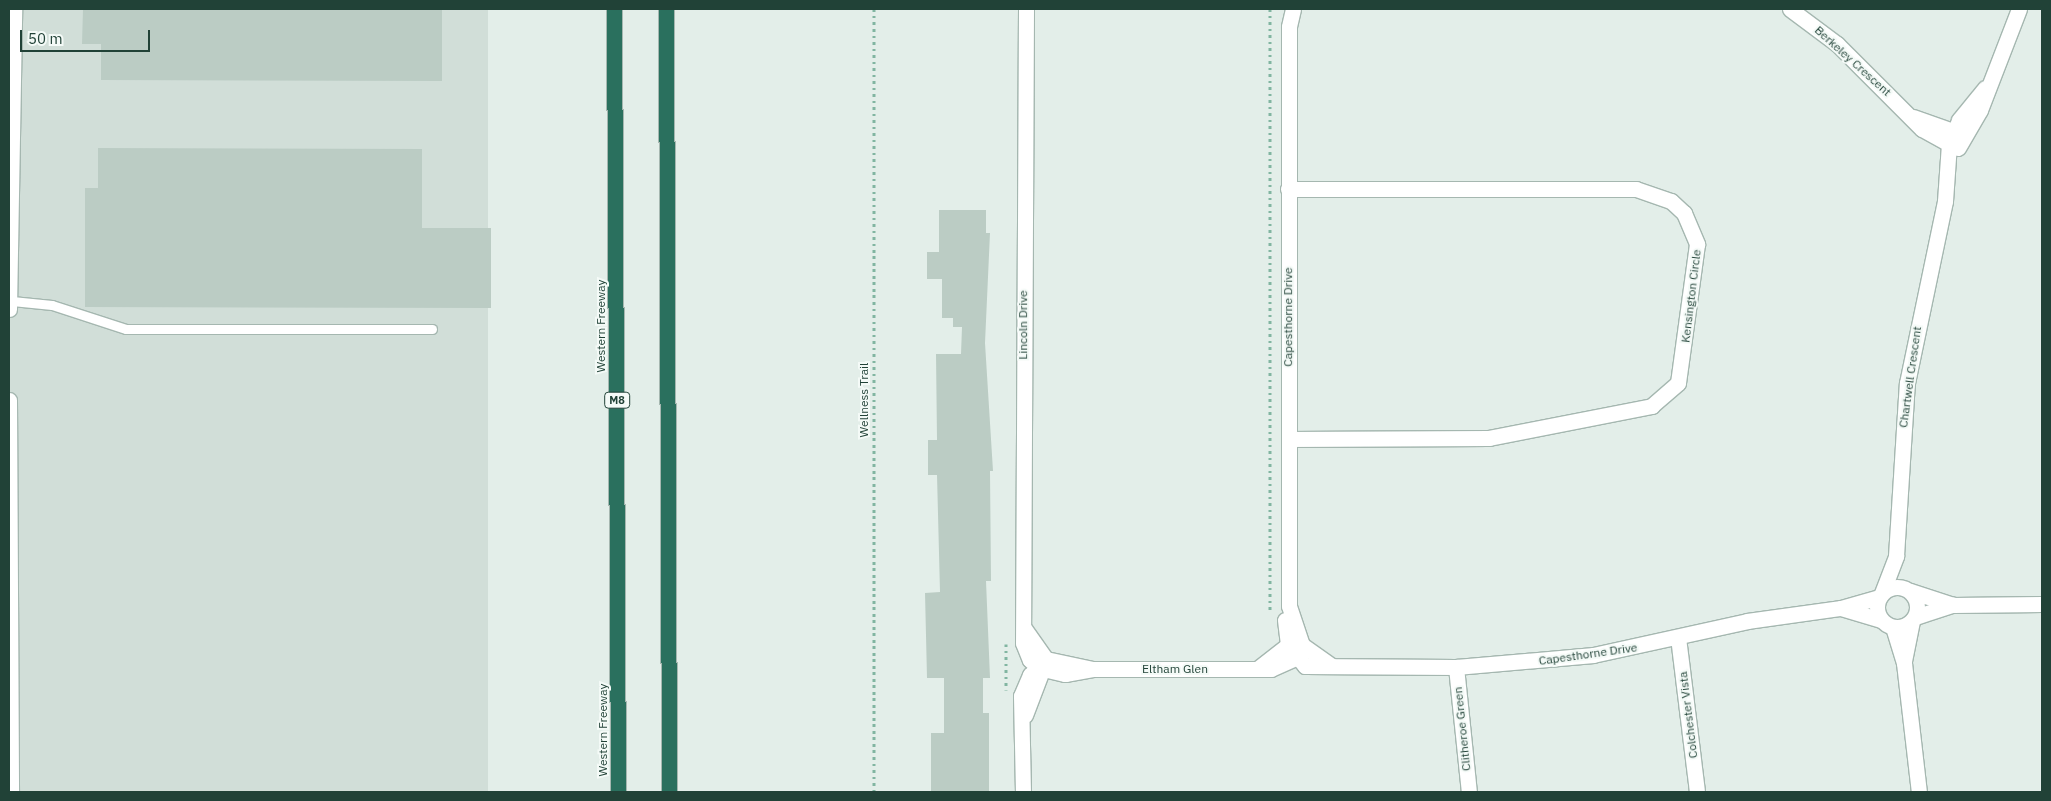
<!DOCTYPE html>
<style>
body{margin:0}
#map{position:relative;width:2051px;height:801px;overflow:hidden;background:#e3eee9;font-family:"IBM Plex Sans",sans-serif}
div>[style]{position:absolute}
.built>*{inset:0;background:#d1ded8;transform-origin:0 0}
.building>*{inset:0;background:#bbccc4}
.path>*{height:3px;margin-top:-1.5px;transform-origin:0;background:repeating-linear-gradient(90deg,#81b5a1 0 2.5px,transparent 0 6.5px)}
.roads{filter:drop-shadow(1px 0 #a5b7b0) drop-shadow(-1px 0 #a5b7b0) drop-shadow(0 1px #a5b7b0) drop-shadow(0 -1px #a5b7b0)}
.service>*{height:9px;margin:-4.5px;padding:0 4.5px;transform-origin:4.5px;border-radius:4.5px;background:#fff}
.minor>*{height:15px;margin:-7.5px;padding:0 7.5px;transform-origin:7.5px;border-radius:7.5px;background:#fff}
.minor>.ring{margin:-7.5px;padding:0;box-sizing:content-box;background:none;border:15px solid #fff;border-radius:50%}
.motorway>*{height:15px;margin:-7.5px;padding:0 7.5px;transform-origin:7.5px;border-radius:7.5px;background:#2a705e}
span{translate:-50% -50%;white-space:nowrap;text-align:center;line-height:1.15;-webkit-text-stroke:4px #f4faf7;paint-order:stroke}
.shield-label span{padding:1px 4px;background:#f4faf7;border:1px solid;border-radius:4px;-webkit-text-stroke-width:0}
.shield-label{font-size:11px;color:#214237;font-weight:700}
.street-label{font-size:12px;color:#214237}
.frame{position:absolute;inset:0;border:10px solid #214237;pointer-events:none}
.scale{position:absolute;left:20px;top:30px;width:130px;height:22px;box-sizing:border-box;border:2px solid #214237;border-top:0;padding-left:6px;font-size:15px;line-height:18px;white-space:nowrap;color:#214237;-webkit-text-stroke:4px #f4faf7;paint-order:stroke}
</style>
<div id="map">
<div class="built">
<div style="left:9px;top:9px;width:479px;height:783px"></div>
</div>
<div class="building">
<div style="clip-path:polygon(83px 9px,442px 9px,442px 81px,101px 80px,101px 44px,82px 44px)"></div>
<div style="clip-path:polygon(98px 148px,422px 149px,422px 228px,491px 228px,491px 308px,85px 307px,85px 188px,98px 188px)"></div>
<div style="clip-path:polygon(939px 210px,986px 210px,986px 233px,990px 233px,985px 343px,993px 471px,990px 471px,991px 581px,986px 581px,990px 678px,983px 678px,983px 713px,989px 713px,989px 792px,931px 792px,931px 733px,944px 733px,944px 678px,927px 678px,925px 593px,940px 592px,937px 475px,928px 475px,928px 440px,937px 440px,936px 354px,961px 354px,962px 327px,953px 327px,953px 318px,942px 318px,942px 279px,927px 279px,927px 252px,939px 252px)"></div>
</div>
<div class="path">
<div style="left:874px;top:9px;width:783px;rotate:90deg"></div>
<div style="left:1270px;top:9px;width:604px;rotate:90deg"></div>
<div style="left:1006px;top:644px;width:46px;rotate:90deg"></div>
</div>
<div class="roads">
<div class="service">
<div style="left:12px;top:301px;width:40px;rotate:5.7deg"></div>
<div style="left:52px;top:305px;width:78px;rotate:18deg"></div>
<div style="left:126px;top:329px;width:306px"></div>
</div>
<div class="minor">
<div style="left:1026px;top:9px;width:634px;rotate:90.27deg"></div>
<div style="left:1023px;top:643px;width:18px;rotate:68deg"></div>
<div style="left:1030px;top:660px;width:12px;rotate:42deg"></div>
<div style="left:1039px;top:668px;width:27px;rotate:13deg"></div>
<div style="left:1065px;top:674px;width:28px;rotate:-10deg"></div>
<div style="left:1293px;top:9px;width:18px;rotate:103deg"></div>
<div style="left:1289px;top:27px;width:579px;rotate:90deg"></div>
<div style="left:1289px;top:606px;width:41px;rotate:71.6deg"></div>
<div style="left:1302px;top:645px;width:35px;rotate:35deg"></div>
<div style="left:1790px;top:9px;width:59px;rotate:36.7deg"></div>
<div style="left:1837px;top:44px;width:120px;rotate:45deg"></div>
<div style="left:1922px;top:129px;width:31px;rotate:29deg"></div>
<div style="left:1949px;top:144px;width:11px;rotate:-15deg"></div>
<div style="left:1960px;top:141px;width:12px;rotate:-125deg"></div>
<div style="left:1953px;top:131px;width:42px;rotate:-160.7deg"></div>
<div style="left:1958px;top:148px;width:44px;rotate:-59.9deg"></div>
<div style="left:1980px;top:110px;width:108px;rotate:-68.9deg"></div>
<div style="left:1288px;top:189px;width:348px"></div>
<div style="left:1636px;top:189px;width:37px;rotate:19deg"></div>
<div style="left:1671px;top:201px;width:18px;rotate:43deg"></div>
<div style="left:1684px;top:213px;width:34px;rotate:67deg"></div>
<div style="left:1697px;top:244px;width:140px;rotate:97.8deg"></div>
<div style="left:1678px;top:383px;width:35px;rotate:139deg"></div>
<div style="left:1652px;top:406px;width:166px;rotate:168.9deg"></div>
<div style="left:1489px;top:438px;width:200px;rotate:179.7deg"></div>
<div style="left:9px;top:309px;width:300px;rotate:-89deg"></div>
<div style="left:9px;top:400px;width:392px;rotate:89.7deg"></div>
<div class="ring" style="left:1877px;top:587px;width:25px;height:25px"></div>
<div style="left:1910px;top:591px;width:45px;rotate:18deg"></div>
<div style="left:1882px;top:593px;width:40px;rotate:-69deg"></div>
<div style="left:1896px;top:556px;width:173px;rotate:-86.4deg"></div>
<div style="left:1907px;top:383px;width:186px;rotate:-78.2deg"></div>
<div style="left:1945px;top:201px;width:57px;rotate:-86deg"></div>
<div style="left:1949px;top:144px;width:26px;rotate:-67deg"></div>
<div style="left:1959px;top:120px;width:41px;rotate:-50.9deg"></div>
<div style="left:1841px;top:608px;width:42px;rotate:16.7deg"></div>
<div style="left:1915px;top:617px;width:40px;rotate:-18deg"></div>
<div style="left:1953px;top:605px;width:89px;rotate:-0.6deg"></div>
<div style="left:1285px;top:620px;width:25px;rotate:83deg"></div>
<div style="left:1288px;top:645px;width:27px;rotate:51deg"></div>
<div style="left:1305px;top:666px;width:151px;rotate:0.4deg"></div>
<div style="left:1456px;top:667px;width:138px;rotate:-5deg"></div>
<div style="left:1593px;top:655px;width:158px;rotate:-12.4deg"></div>
<div style="left:1747px;top:621px;width:95px;rotate:-7.9deg"></div>
<div style="left:1841px;top:608px;width:40px;rotate:-16deg"></div>
<div style="left:1893px;top:627px;width:38px;rotate:73deg"></div>
<div style="left:1904px;top:663px;width:130px;rotate:83.4deg"></div>
<div style="left:1024px;top:628px;width:38px;rotate:55deg"></div>
<div style="left:1046px;top:659px;width:48px;rotate:12deg"></div>
<div style="left:1093px;top:669px;width:178px"></div>
<div style="left:1271px;top:669px;width:27px;rotate:-24deg"></div>
<div style="left:1296px;top:658px;width:14px;rotate:-65deg"></div>
<div style="left:1302px;top:645px;width:14px;rotate:180deg"></div>
<div style="left:1288px;top:645px;width:39px;rotate:142deg"></div>
<div style="left:1678px;top:637px;width:156px;rotate:83deg"></div>
<div style="left:1904px;top:661px;width:41px;rotate:-78.7deg"></div>
<div style="left:1456px;top:667px;width:126px;rotate:84.1deg"></div>
<div style="left:1025px;top:715px;width:59px;rotate:-69.1deg"></div>
<div style="left:1023px;top:792px;width:96px;rotate:-91.2deg"></div>
<div style="left:1021px;top:696px;width:23px;rotate:-67deg"></div>
<div style="left:1030px;top:675px;width:19px;rotate:-47deg"></div>
</div>
<div class="motorway">
<div style="left:614px;top:9px;width:783px;rotate:89.71deg"></div>
<div style="left:666px;top:9px;width:783px;rotate:89.78deg"></div>
</div>
</div>
<div class="shield-label">
<span style="left:617px;top:400px">M8</span>
</div>
<div class="street-label">
<span style="left:1853px;top:61px;rotate:42deg">Berkeley Crescent</span>
<span style="left:1691px;top:296px;rotate:-83deg">Kensington Circle</span>
<span style="left:1288px;top:317px;rotate:-90deg">Capesthorne Drive</span>
<span style="left:1023px;top:325px;rotate:-90deg">Lincoln Drive</span>
<span style="left:601px;top:326px;rotate:-90deg">Western Freeway</span>
<span style="left:1910px;top:377px;rotate:-82deg">Chartwell Crescent</span>
<span style="left:864px;top:400px;rotate:-90deg">Wellness Trail</span>
<span style="left:1588px;top:654px;rotate:-8deg">Capesthorne Drive</span>
<span style="left:1175px;top:669px">Eltham Glen</span>
<span style="left:1688px;top:715px;rotate:-97deg">Colchester Vista</span>
<span style="left:1462px;top:729px;rotate:-96deg">Clitheroe Green</span>
<span style="left:603px;top:730px;rotate:-90deg">Western Freeway</span>
</div>
<div class="frame"></div>
<div class="scale">50 m</div>
</div>
